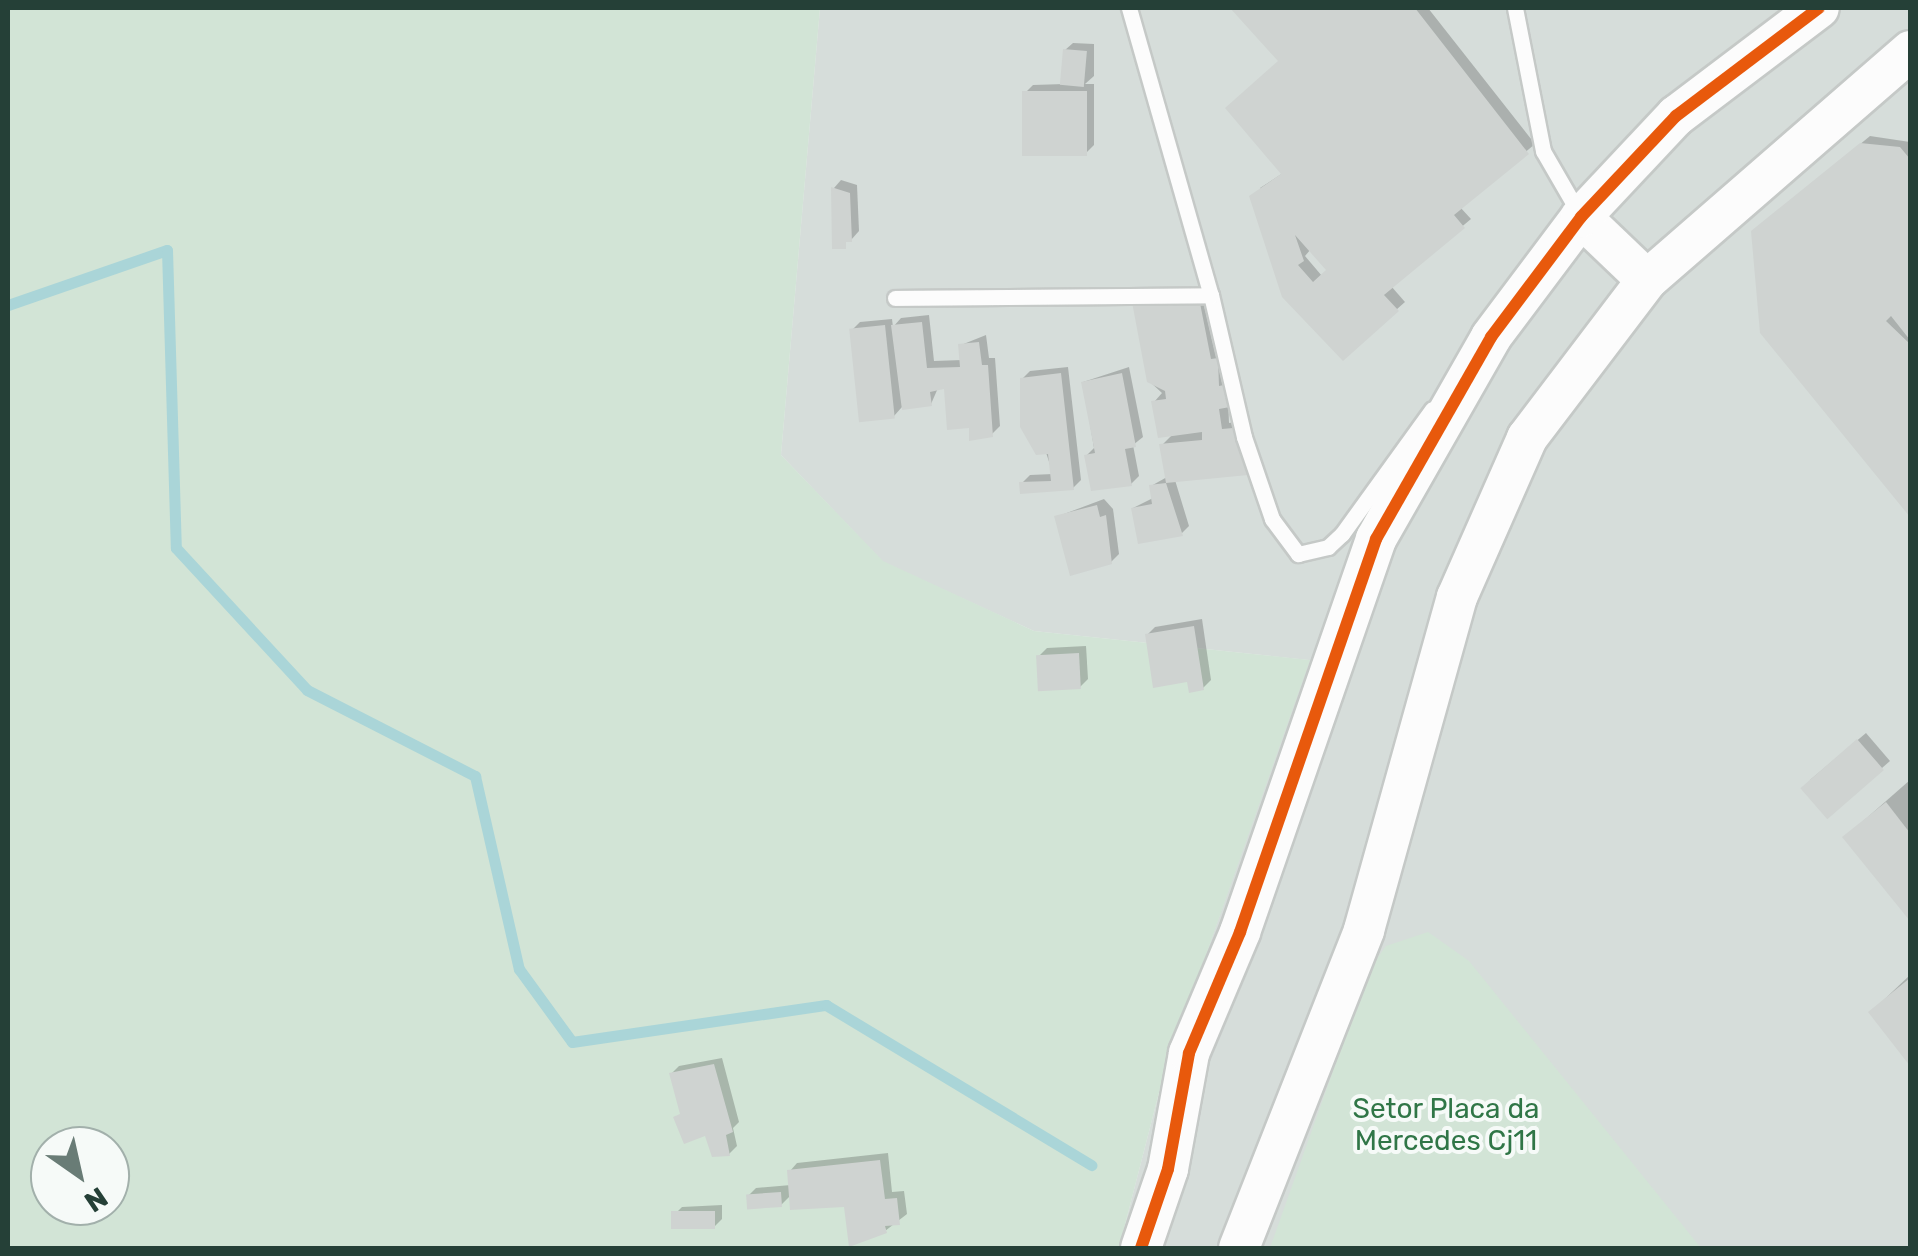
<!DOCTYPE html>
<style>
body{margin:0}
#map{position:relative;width:1918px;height:1256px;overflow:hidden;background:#e8ecea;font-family:Rubik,sans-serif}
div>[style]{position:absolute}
.built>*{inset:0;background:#d6ddda}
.green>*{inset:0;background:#d2e4d6}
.shadow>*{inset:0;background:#0003}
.stream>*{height:11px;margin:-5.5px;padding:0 5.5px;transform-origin:5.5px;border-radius:5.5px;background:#aad5d8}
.building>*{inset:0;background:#cfd3d1;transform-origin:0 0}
.roads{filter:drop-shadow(2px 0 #c5c9c7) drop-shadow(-2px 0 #c5c9c7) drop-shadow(0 2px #c5c9c7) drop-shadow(0 -2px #c5c9c7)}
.service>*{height:15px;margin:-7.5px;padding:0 7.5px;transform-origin:7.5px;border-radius:7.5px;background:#fcfcfc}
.tertiary>*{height:40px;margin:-20px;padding:0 20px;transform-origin:20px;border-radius:20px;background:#fcfcfc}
.cycleway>*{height:12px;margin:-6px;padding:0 6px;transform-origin:6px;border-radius:6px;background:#e8590c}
span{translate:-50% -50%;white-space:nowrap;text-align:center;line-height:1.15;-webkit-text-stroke:8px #f6faf8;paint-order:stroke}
.park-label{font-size:28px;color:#307647}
.frame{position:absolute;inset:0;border:10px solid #254037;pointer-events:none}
.north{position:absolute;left:30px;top:1126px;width:100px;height:100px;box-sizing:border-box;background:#f6faf8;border:2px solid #a2b0ab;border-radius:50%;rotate:146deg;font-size:28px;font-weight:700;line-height:40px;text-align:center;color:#254037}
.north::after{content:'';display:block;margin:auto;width:35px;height:45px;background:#697c76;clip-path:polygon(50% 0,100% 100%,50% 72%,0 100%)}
</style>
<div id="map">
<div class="built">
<div style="clip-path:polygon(820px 8px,1910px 8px,1910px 1248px,1119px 1248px,1163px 1077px,1309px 660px,1034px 631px,883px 562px,781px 455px)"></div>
</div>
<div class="green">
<div style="clip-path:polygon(evenodd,8px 8px,820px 8px,781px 455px,883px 561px,1034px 631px,1310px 660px,1163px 1077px,1119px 1248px,8px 1248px,8px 8px,50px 1146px,110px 1146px,110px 1206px,50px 1206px,50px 1146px)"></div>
<div style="clip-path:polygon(1428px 932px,1469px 961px,1701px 1248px,1270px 1248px,1369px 970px,1386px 946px)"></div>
</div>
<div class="shadow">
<div style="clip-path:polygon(evenodd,1234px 8px,1428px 8px,1535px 144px,1460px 207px,1471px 219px,1391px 286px,1405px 302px,1343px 357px,1260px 188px,1283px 173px,1281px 61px,1234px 8px,1311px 249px,1329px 269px,1322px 276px,1305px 256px,1311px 249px)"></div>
<div style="clip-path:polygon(1073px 43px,1094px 44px,1094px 76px,1085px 84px,1094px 84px,1094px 145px,1086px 153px,1025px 93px,1033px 85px,1064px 84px,1065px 50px)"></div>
<div style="clip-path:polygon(1870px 136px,1910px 142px,1910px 513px,1764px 334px,1754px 232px)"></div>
<div style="clip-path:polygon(841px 180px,857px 185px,859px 231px,851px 240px,834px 188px)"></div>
<div style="clip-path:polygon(1207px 296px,1226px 352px,1229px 423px,1241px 421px,1254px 465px,1247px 472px,1175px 480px,1189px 526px,1181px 534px,1133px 508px,1153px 498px,1151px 486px,1167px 477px,1162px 445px,1173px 434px,1154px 402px,1162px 393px,1149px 381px,1135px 303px)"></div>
<div style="clip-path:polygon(929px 315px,934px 361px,962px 360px,961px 345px,986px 335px,989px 358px,995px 358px,1000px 426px,992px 434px,971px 426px,946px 386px,938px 388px,931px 404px,902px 407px,894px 416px,852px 330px,860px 322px,892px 319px,893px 327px,901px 318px)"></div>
<div style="clip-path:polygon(1068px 367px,1081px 480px,1073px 488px,1022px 483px,1030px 475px,1053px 474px,1022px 379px,1030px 371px)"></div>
<div style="clip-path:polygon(1129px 367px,1143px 437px,1133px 445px,1139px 476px,1131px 484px,1086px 456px,1094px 448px,1083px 382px)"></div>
<div style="clip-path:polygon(1104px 499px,1113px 509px,1119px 554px,1111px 562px,1056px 517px)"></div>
<div style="clip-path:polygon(1202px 619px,1211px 680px,1203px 688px,1147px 635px,1155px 627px)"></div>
<div style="clip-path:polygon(1086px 646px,1088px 679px,1080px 687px,1039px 656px,1047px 648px)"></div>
<div style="clip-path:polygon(1866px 733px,1890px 761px,1882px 768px,1810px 780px)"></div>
<div style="clip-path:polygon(1910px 780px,1910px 917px,1845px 837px)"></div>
<div style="clip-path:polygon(1910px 975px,1910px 1059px,1909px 1061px,1871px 1012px)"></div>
<div style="clip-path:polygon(722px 1058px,739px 1122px,733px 1128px,737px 1146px,729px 1154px,706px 1133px,671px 1074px,679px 1066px)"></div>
<div style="clip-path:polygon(888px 1153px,892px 1192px,904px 1191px,907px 1214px,885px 1231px,846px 1204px,791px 1195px,781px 1205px,748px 1196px,756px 1188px,791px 1185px,790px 1171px,797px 1163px)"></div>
<div style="clip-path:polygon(722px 1205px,722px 1219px,714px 1227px,674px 1215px,682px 1207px)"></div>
</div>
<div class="stream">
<div style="left:8px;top:305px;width:168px;rotate:-19.1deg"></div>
<div style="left:167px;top:250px;width:298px;rotate:88.3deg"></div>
<div style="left:176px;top:548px;width:193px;rotate:47.3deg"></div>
<div style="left:307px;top:690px;width:189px;rotate:27.1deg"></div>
<div style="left:475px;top:776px;width:198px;rotate:77.2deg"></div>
<div style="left:519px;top:969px;width:90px;rotate:54deg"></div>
<div style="left:572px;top:1042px;width:257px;rotate:-8.3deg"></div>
<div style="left:826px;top:1005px;width:310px;rotate:31.1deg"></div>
</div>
<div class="building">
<div style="clip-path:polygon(evenodd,1230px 8px,1415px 8px,1529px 154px,1454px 215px,1465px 228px,1384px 295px,1399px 311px,1343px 361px,1282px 297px,1249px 196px,1281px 174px,1225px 108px,1278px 61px,1230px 8px,1295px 235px,1326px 270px,1313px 282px,1298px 265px,1304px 261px,1295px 235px)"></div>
<div style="left:1063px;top:49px;width:24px;height:36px;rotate:5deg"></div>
<div style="left:1087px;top:91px;width:65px;height:65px;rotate:90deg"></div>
<div style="clip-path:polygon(1860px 143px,1900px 147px,1910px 159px,1910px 340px,1891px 316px,1886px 321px,1910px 344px,1910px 517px,1760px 333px,1751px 231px)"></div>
<div style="clip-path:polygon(831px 187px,850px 193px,852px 242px,846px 242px,846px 249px,832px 249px)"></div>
<div style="clip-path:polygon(1143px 301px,1200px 303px,1211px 359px,1218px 358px,1219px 386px,1224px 385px,1230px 407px,1219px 409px,1222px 429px,1233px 428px,1248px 475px,1166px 483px,1183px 536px,1138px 544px,1131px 508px,1152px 504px,1149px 485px,1166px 483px,1159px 444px,1202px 440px,1202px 432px,1158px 438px,1151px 401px,1166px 399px,1165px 391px,1147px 382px,1132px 302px)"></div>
<div style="clip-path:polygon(922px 322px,927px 368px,960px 367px,958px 344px,979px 342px,982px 365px,988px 365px,993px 437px,969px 441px,969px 428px,947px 430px,944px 389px,930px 392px,932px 406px,902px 410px,891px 325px)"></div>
<div style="left:885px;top:325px;width:94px;height:36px;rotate:84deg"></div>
<div style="clip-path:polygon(1061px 373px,1074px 490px,1020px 494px,1019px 482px,1051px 481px,1048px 454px,1036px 455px,1020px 427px,1020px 378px)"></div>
<div style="clip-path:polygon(1122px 373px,1136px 447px,1125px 449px,1132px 486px,1091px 491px,1084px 455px,1095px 453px,1081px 382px)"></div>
<div style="clip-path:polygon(1097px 505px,1100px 517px,1106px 515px,1112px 564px,1070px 576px,1054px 516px)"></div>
<div style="clip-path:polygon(1194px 626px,1204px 690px,1189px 693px,1187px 682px,1153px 688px,1145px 634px)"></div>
<div style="left:1079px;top:653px;width:36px;height:43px;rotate:87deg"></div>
<div style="left:1857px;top:739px;width:41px;height:75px;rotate:49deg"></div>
<div style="clip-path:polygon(1886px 802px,1910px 833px,1910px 921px,1842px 837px)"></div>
<div style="clip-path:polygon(1910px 978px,1910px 1066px,1868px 1012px)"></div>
<div style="clip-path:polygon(714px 1064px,733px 1132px,726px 1135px,730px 1156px,712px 1157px,705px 1136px,684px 1144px,673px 1117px,680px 1114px,669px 1073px)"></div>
<div style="clip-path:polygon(880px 1160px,885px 1199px,897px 1198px,900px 1225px,885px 1226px,887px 1233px,849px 1247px,844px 1207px,790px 1210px,787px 1170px)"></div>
<div style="left:781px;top:1192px;width:15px;height:35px;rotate:86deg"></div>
<div style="left:715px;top:1211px;width:18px;height:44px;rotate:90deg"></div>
</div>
<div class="roads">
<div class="service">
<div style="left:1129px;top:8px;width:298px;rotate:74.1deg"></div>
<div style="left:1211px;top:295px;width:146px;rotate:76.9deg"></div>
<div style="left:1244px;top:437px;width:87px;rotate:71.1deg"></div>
<div style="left:1272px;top:519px;width:44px;rotate:53.4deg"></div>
<div style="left:1298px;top:554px;width:31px;rotate:-13deg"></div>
<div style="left:1328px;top:547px;width:19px;rotate:-43deg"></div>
<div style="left:1342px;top:534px;width:154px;rotate:-54.2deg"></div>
<div style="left:1515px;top:8px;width:146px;rotate:78.9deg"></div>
<div style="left:1543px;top:151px;width:74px;rotate:60deg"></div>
<div style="left:895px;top:298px;width:316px;rotate:-0.5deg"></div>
</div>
<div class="tertiary">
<div style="left:1581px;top:217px;width:91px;rotate:43.7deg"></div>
<div style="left:1141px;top:1248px;width:83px;rotate:-71.1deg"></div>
<div style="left:1168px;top:1169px;width:118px;rotate:-79.7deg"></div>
<div style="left:1189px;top:1053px;width:131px;rotate:-67.1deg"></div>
<div style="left:1240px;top:932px;width:416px;rotate:-70.9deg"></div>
<div style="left:1376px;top:539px;width:232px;rotate:-60.3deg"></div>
<div style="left:1491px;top:337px;width:150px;rotate:-53.1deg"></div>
<div style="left:1581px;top:217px;width:139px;rotate:-46.8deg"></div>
<div style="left:1676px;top:116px;width:179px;rotate:-37.1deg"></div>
<div style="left:1239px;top:1248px;width:342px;rotate:-68.5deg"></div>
<div style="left:1364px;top:930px;width:346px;rotate:-74.4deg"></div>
<div style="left:1457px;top:597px;width:174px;rotate:-66.2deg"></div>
<div style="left:1527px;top:438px;width:198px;rotate:-52.8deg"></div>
<div style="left:1647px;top:280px;width:349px;rotate:-41deg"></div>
</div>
</div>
<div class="cycleway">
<div style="left:1141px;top:1248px;width:83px;rotate:-71.1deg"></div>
<div style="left:1168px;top:1169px;width:118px;rotate:-79.7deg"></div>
<div style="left:1189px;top:1053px;width:131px;rotate:-67.1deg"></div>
<div style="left:1240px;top:932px;width:416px;rotate:-70.9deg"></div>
<div style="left:1376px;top:539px;width:232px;rotate:-60.3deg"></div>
<div style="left:1491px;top:337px;width:150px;rotate:-53.1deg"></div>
<div style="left:1581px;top:217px;width:139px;rotate:-46.8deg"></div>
<div style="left:1676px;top:116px;width:179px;rotate:-37.1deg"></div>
</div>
<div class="park-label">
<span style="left:1446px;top:1125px">Setor Placa da<br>Mercedes Cj11</span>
</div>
<div class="frame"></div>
<div class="north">N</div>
</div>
